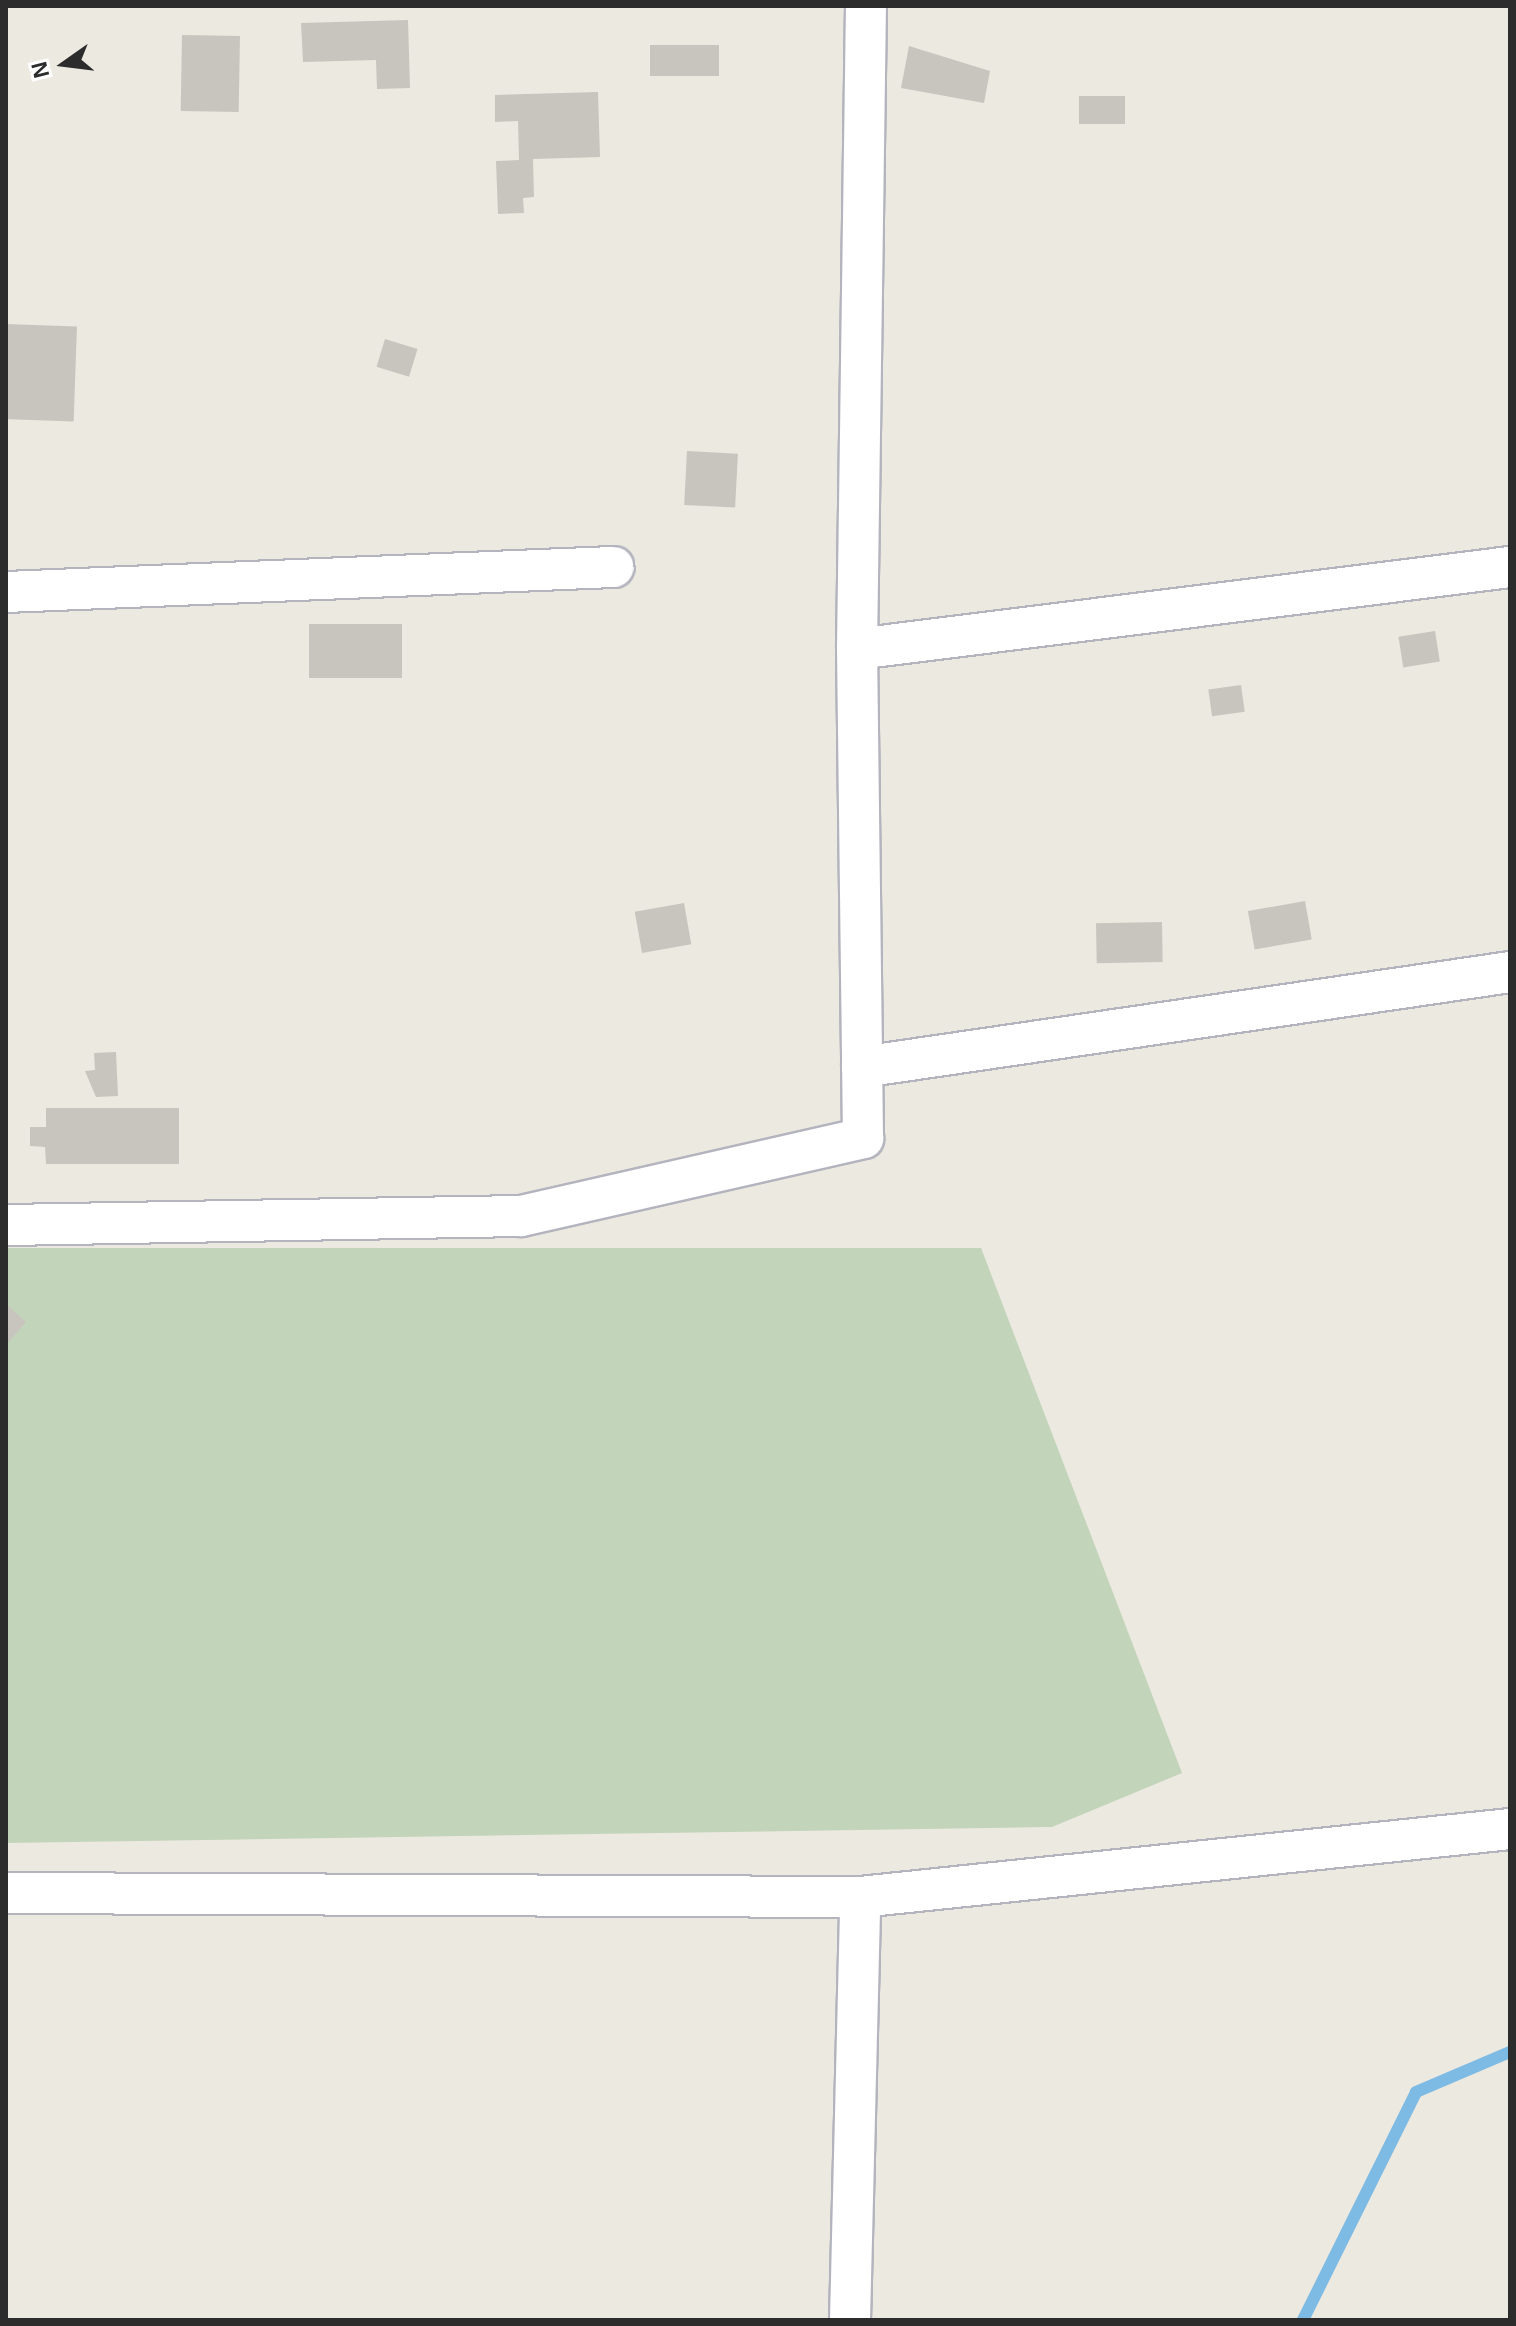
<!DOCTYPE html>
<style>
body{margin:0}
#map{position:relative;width:1516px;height:2326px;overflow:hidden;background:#ece9e0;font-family:Arial,sans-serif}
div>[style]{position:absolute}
.cemetery>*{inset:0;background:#c2d4b9}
.stream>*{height:12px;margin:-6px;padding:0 6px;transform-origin:6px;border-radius:6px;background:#7dbae4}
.building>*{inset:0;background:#c8c5bf;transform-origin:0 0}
.roads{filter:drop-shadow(2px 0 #b3b4be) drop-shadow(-2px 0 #b3b4be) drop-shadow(0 2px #b3b4be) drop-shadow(0 -2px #b3b4be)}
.minor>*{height:40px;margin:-20px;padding:0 20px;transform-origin:20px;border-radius:20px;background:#fff}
span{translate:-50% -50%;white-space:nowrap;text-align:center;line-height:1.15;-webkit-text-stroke:6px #fff;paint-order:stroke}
.frame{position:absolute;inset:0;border:8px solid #2c2c2c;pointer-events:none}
.north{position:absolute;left:24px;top:24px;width:80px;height:80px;-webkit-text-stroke:6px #fff;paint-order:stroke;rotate:256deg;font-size:22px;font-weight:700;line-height:32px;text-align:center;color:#2c2c2c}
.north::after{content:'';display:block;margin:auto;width:28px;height:36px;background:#2c2c2c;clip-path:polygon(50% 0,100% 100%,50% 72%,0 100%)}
</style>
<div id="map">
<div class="cemetery">
<div style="clip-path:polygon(6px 1248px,981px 1248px,1182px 1773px,1052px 1827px,6px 1843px)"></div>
</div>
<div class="stream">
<div style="left:1303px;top:2320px;width:254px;rotate:-63.6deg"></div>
<div style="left:1416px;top:2092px;width:102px;rotate:-23.1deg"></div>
</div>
<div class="building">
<div style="clip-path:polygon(408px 20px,410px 88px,377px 89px,376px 60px,303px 62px,301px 23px)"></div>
<div style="left:182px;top:35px;width:58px;height:76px;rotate:1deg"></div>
<div style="left:650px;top:45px;width:69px;height:31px"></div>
<div style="clip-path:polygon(909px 46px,990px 71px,984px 103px,901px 88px)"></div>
<div style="clip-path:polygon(598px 92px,600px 157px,533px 159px,534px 197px,523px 198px,524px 213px,498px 214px,496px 161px,519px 160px,518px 121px,495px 122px,495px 95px)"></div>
<div style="left:1125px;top:96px;width:28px;height:46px;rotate:90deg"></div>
<div style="left:6px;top:324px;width:71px;height:95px;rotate:2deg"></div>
<div style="left:385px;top:339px;width:34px;height:29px;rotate:17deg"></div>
<div style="left:687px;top:451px;width:51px;height:54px;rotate:3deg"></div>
<div style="left:309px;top:624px;width:93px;height:54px"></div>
<div style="left:1435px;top:631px;width:31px;height:37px;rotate:81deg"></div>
<div style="left:1241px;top:685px;width:27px;height:33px;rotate:82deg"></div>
<div style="left:1305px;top:901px;width:39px;height:58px;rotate:80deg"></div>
<div style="left:684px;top:903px;width:42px;height:50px;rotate:80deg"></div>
<div style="left:1162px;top:922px;width:40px;height:66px;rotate:89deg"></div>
<div style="clip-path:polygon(116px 1052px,118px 1096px,96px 1097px,85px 1071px,95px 1070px,94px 1053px)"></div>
<div style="clip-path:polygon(46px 1108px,179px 1108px,179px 1164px,46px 1164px,45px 1147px,30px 1146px,30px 1127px,46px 1127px)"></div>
<div style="clip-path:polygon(6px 1304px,26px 1322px,6px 1345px)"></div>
</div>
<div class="roads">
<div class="minor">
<div style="left:6px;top:592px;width:608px;rotate:-2.36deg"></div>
<div style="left:857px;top:649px;width:658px;rotate:-7.16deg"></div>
<div style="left:862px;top:1067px;width:655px;rotate:-8.34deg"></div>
<div style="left:6px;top:1225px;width:515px;rotate:-1deg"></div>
<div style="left:521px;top:1216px;width:351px;rotate:-12.8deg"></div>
<div style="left:863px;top:1138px;width:489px;rotate:-90.7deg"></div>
<div style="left:857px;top:649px;width:643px;rotate:-89.2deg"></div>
<div style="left:6px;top:1893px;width:854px;rotate:0.27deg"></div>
<div style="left:860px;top:1897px;width:654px;rotate:-5.97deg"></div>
<div style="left:850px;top:2320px;width:423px;rotate:-88.6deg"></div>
</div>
</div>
<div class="frame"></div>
<div class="north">N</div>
</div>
